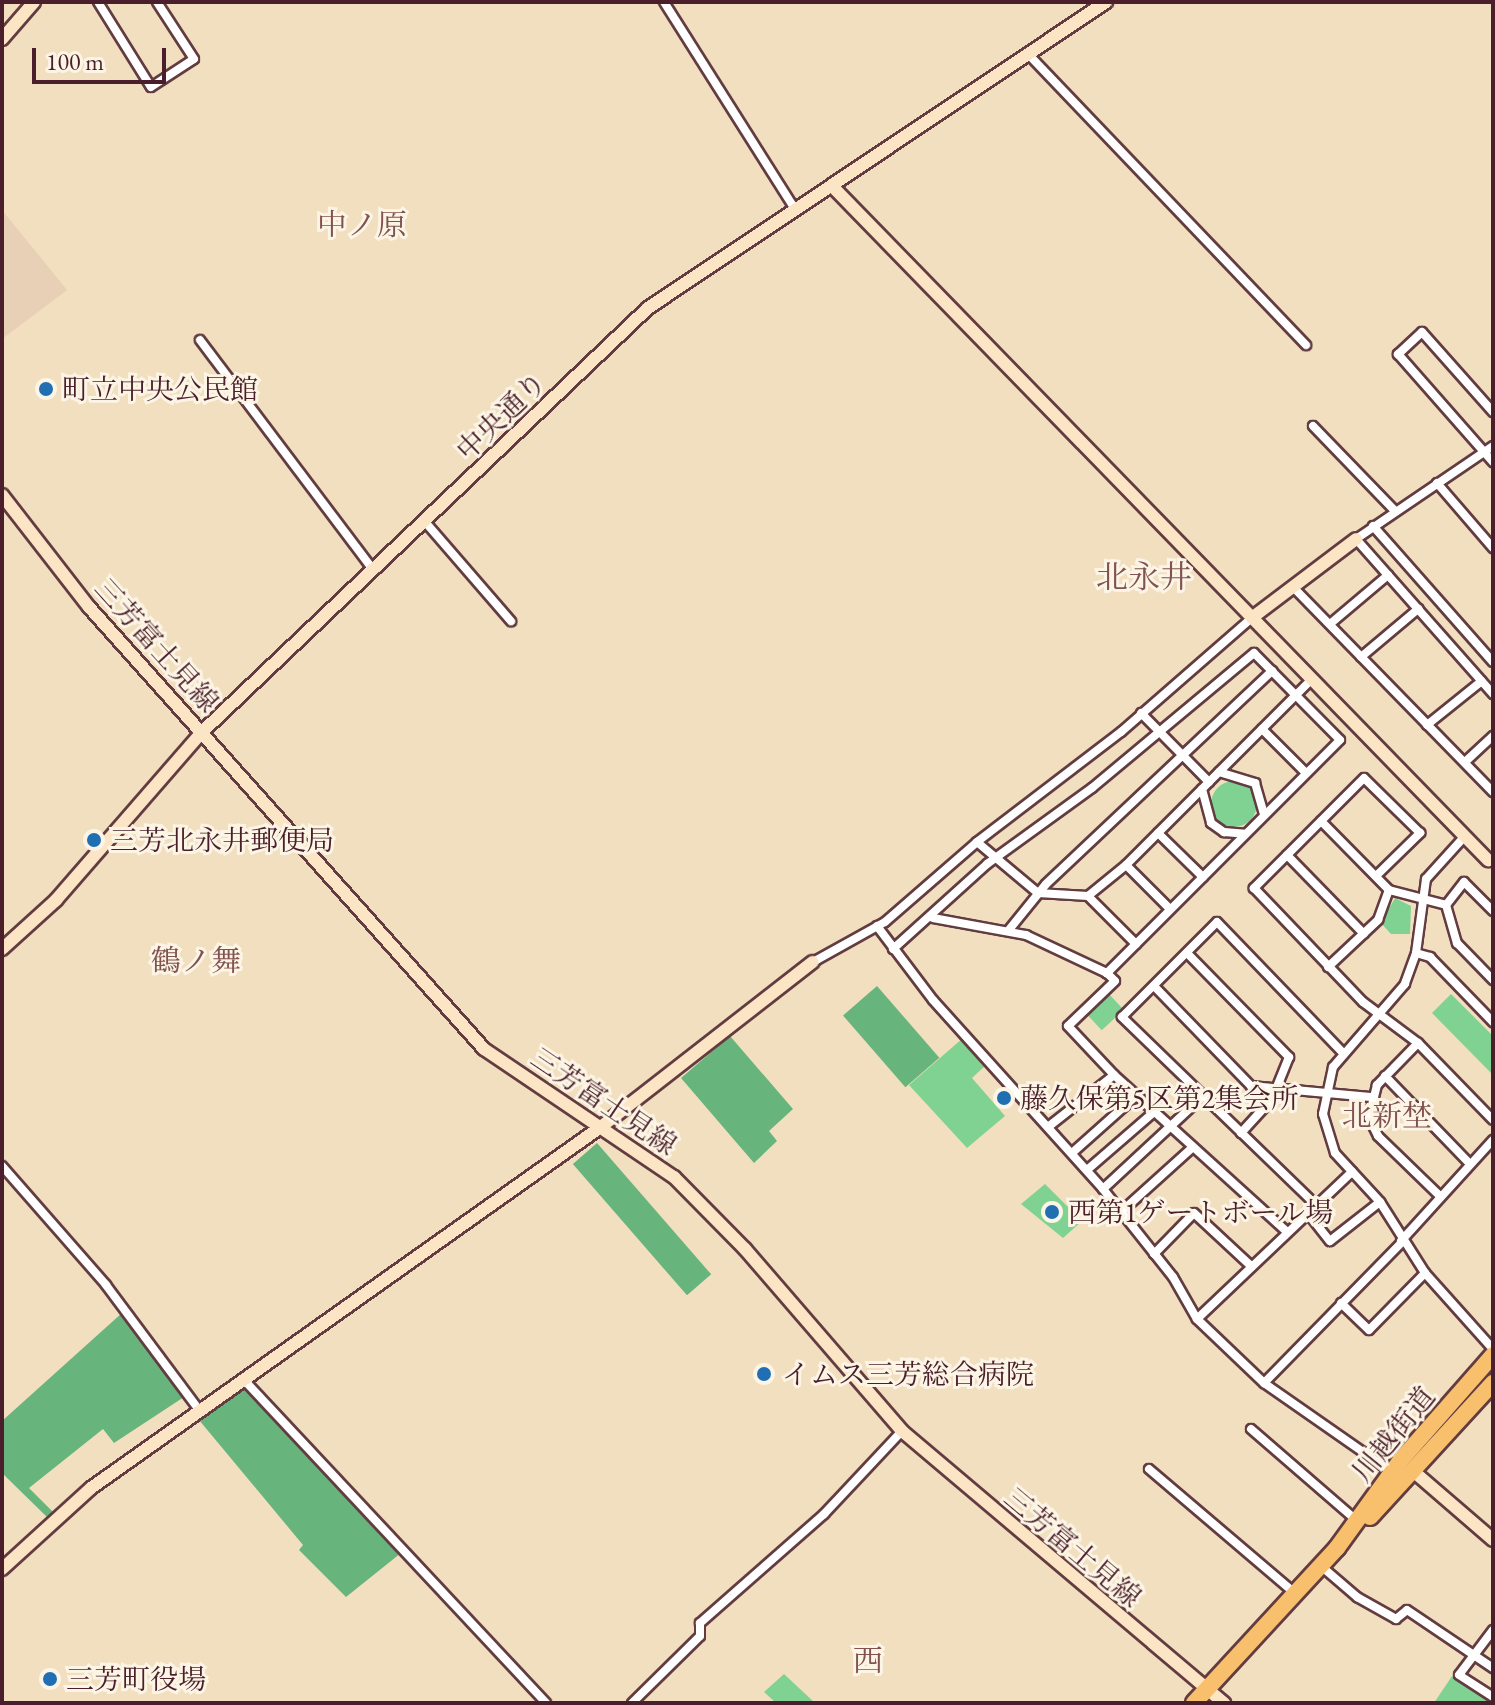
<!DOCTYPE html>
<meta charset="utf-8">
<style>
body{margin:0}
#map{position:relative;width:1495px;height:1705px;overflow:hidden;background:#f1dfc0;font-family:"EB Garamond","Noto Serif JP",serif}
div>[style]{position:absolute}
.built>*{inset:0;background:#e7d0b5}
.green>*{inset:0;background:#80d293;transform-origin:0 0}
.round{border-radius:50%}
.forest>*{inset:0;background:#68b47d;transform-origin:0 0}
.roads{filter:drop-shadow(2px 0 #633c41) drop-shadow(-2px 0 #633c41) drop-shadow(0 2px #633c41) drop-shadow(0 -2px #633c41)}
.street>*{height:8px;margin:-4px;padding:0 4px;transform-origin:4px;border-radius:4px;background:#fff}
.secondary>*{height:12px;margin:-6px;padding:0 6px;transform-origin:6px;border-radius:6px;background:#fce5c4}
.highway>*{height:16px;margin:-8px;padding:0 8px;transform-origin:8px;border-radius:8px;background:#f8bf6c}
.dots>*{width:22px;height:22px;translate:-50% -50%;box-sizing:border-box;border:4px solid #fcf5e5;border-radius:50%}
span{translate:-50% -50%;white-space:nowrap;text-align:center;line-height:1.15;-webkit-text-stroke:6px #fcf5e5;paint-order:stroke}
.poi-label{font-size:28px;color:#4a1f2b}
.left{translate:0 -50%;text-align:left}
.street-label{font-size:28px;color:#4a1f2b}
.neighbourhood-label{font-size:30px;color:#81524f}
.quarter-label{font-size:32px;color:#81524f}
.frame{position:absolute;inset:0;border:4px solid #4a1f2b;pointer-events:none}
.scale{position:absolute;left:32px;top:48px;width:134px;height:36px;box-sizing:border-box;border:4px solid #4a1f2b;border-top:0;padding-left:10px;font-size:24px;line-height:28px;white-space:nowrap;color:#4a1f2b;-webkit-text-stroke:6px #fcf5e5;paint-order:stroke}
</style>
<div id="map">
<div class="built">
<div style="clip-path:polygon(2px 210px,67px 290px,2px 339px)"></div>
</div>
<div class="green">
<div class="round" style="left:1211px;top:781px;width:46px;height:46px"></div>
<div style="clip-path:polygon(1395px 898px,1411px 906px,1410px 934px,1391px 934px,1381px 923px)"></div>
<div style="left:1108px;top:993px;width:23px;height:30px;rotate:47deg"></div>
<div style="clip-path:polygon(1451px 994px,1493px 1036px,1493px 1075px,1432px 1013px)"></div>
<div style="clip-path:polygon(963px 1038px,986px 1065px,972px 1078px,1005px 1116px,967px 1148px,909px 1085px)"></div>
<div style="clip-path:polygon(1045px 1184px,1082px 1221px,1063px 1238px,1021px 1204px)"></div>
<div style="clip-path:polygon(784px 1674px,815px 1703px,776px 1703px,764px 1692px)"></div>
<div style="clip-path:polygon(1452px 1676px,1493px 1702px,1493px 1703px,1434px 1703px)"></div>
</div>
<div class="forest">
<div style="left:877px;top:986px;width:95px;height:45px;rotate:49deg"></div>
<div style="clip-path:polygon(730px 1036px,793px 1109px,769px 1131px,777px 1141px,754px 1163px,681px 1078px)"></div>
<div style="left:597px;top:1143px;width:174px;height:32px;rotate:49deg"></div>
<div style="clip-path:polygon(122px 1313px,184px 1397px,114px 1443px,103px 1429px,29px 1488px,54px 1513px,48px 1518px,2px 1473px,2px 1421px)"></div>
<div style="clip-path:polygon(246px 1387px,401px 1553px,346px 1597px,299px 1550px,303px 1545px,199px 1420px)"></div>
</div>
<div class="roads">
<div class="street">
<div style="left:98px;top:2px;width:100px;rotate:58.1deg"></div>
<div style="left:151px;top:87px;width:51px;rotate:-33.1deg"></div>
<div style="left:194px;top:59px;width:68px;rotate:-123deg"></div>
<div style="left:664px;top:2px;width:247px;rotate:57.7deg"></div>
<div style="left:1027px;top:53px;width:404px;rotate:46.3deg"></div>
<div style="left:200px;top:340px;width:289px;rotate:53deg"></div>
<div style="left:1493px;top:412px;width:107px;rotate:-131.6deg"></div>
<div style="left:1422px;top:332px;width:33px;rotate:137deg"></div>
<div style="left:1398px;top:354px;width:144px;rotate:48.7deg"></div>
<div style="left:1313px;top:426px;width:118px;rotate:46deg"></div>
<div style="left:1493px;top:446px;width:166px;rotate:145.8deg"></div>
<div style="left:1356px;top:539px;width:207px;rotate:48.5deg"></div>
<div style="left:1437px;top:483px;width:86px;rotate:49.3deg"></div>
<div style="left:426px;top:523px;width:130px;rotate:49.1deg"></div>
<div style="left:1373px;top:526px;width:181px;rotate:48.6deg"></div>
<div style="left:1292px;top:586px;width:288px;rotate:45.7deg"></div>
<div style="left:1330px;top:624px;width:76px;rotate:-40.2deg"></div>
<div style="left:1361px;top:657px;width:75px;rotate:-40.1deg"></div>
<div style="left:1141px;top:713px;width:97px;rotate:45.4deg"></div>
<div style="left:1427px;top:725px;width:70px;rotate:-38.7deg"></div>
<div style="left:1262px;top:729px;width:62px;rotate:45deg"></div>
<div style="left:1465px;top:762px;width:38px;rotate:-43deg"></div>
<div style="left:1219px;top:772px;width:38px;rotate:17deg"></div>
<div style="left:1255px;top:783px;width:33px;rotate:74deg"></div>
<div style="left:1202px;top:789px;width:35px;rotate:75deg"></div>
<div style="left:1211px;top:823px;width:16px;rotate:35deg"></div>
<div style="left:1224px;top:832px;width:21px;rotate:5deg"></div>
<div style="left:1321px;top:821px;width:97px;rotate:45.4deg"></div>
<div style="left:1389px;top:890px;width:59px;rotate:14.7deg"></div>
<div style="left:1158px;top:833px;width:63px;rotate:44.4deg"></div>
<div style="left:1465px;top:836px;width:58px;rotate:132.2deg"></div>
<div style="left:1426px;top:879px;width:75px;rotate:97.7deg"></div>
<div style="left:1416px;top:953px;width:33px;rotate:110deg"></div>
<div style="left:1405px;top:984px;width:110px;rotate:130.9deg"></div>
<div style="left:1333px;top:1067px;width:48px;rotate:102deg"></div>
<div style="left:1323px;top:1114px;width:41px;rotate:72.9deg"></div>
<div style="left:1335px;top:1153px;width:67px;rotate:47.4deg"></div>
<div style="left:1380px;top:1202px;width:84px;rotate:57.6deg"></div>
<div style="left:1425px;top:1273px;width:102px;rotate:48.2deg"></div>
<div style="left:977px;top:842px;width:80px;rotate:39.9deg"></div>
<div style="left:1038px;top:893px;width:50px;rotate:3.4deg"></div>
<div style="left:1088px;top:896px;width:49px;rotate:-39.2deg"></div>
<div style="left:1126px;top:865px;width:263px;rotate:-45deg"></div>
<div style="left:1287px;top:855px;width:110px;rotate:45.7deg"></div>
<div style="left:1126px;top:865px;width:62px;rotate:45deg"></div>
<div style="left:1376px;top:876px;width:62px;rotate:-44.3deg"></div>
<div style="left:1420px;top:833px;width:78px;rotate:-135.5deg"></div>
<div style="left:1364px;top:778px;width:156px;rotate:135deg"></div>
<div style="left:1254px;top:888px;width:158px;rotate:46.3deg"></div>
<div style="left:1363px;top:1002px;width:69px;rotate:36.7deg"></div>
<div style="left:1418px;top:1043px;width:107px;rotate:45.8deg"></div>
<div style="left:1088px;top:896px;width:68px;rotate:45deg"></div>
<div style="left:1493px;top:911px;width:41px;rotate:-135deg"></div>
<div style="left:1464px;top:882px;width:29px;rotate:128deg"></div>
<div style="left:1446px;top:905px;width:40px;rotate:74deg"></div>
<div style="left:1457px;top:943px;width:52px;rotate:45.8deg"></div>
<div style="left:933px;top:918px;width:95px;rotate:10.4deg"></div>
<div style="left:1026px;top:935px;width:89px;rotate:25.1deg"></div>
<div style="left:1107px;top:973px;width:11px;rotate:45deg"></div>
<div style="left:1115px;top:981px;width:65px;rotate:136.2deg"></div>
<div style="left:1068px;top:1026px;width:67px;rotate:46.8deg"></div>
<div style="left:1114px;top:1075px;width:232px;rotate:42.2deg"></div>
<div style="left:877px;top:926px;width:93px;rotate:52.9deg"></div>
<div style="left:933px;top:1000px;width:254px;rotate:48deg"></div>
<div style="left:1103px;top:1189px;width:112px;rotate:51.5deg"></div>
<div style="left:1173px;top:1277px;width:48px;rotate:60.3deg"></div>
<div style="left:1197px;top:1319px;width:93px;rotate:43.7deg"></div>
<div style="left:1264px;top:1383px;width:157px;rotate:34.9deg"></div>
<div style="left:1008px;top:931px;width:60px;rotate:-51deg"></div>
<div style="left:1046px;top:884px;width:311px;rotate:-43.3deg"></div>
<div style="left:893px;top:949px;width:127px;rotate:-42.1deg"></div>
<div style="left:987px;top:864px;width:130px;rotate:-35.9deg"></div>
<div style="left:1092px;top:788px;width:211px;rotate:-39.8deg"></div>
<div style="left:1254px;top:653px;width:122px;rotate:45.3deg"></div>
<div style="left:1340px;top:740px;width:330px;rotate:135deg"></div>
<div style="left:1187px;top:953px;width:146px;rotate:45.6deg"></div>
<div style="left:1289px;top:1057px;width:45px;rotate:112deg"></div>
<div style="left:1272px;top:1099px;width:46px;rotate:132.4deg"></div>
<div style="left:1416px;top:953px;width:15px;rotate:16deg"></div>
<div style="left:1430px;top:957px;width:91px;rotate:45.9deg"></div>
<div style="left:813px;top:962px;width:82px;rotate:-29.1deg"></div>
<div style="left:885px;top:922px;width:122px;rotate:-41deg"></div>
<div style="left:977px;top:842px;width:181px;rotate:-37.4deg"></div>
<div style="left:1121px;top:732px;width:175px;rotate:-41.1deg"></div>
<div style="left:1328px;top:967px;width:69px;rotate:-43.2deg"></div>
<div style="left:1378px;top:920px;width:32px;rotate:-70deg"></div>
<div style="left:1154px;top:986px;width:139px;rotate:45.9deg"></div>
<div style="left:1251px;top:1086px;width:120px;rotate:5.3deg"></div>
<div style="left:1418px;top:1043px;width:59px;rotate:134.3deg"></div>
<div style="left:1377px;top:1085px;width:34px;rotate:104deg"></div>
<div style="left:1369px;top:1118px;width:20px;rotate:63deg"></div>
<div style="left:1378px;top:1136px;width:86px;rotate:44.1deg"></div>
<div style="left:1385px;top:1076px;width:122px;rotate:46deg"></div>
<div style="left:1048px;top:1127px;width:84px;rotate:-38.2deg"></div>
<div style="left:1072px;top:1153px;width:86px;rotate:-41.7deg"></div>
<div style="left:2px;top:1166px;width:158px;rotate:48.8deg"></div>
<div style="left:106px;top:1285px;width:157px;rotate:53.3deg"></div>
<div style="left:1087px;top:1170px;width:89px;rotate:-40.9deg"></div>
<div style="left:1103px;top:1189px;width:137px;rotate:-42.9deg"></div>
<div style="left:1315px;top:1204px;width:269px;rotate:-135.9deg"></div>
<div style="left:1122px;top:1017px;width:134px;rotate:-45deg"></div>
<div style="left:1217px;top:922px;width:182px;rotate:46.1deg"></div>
<div style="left:1121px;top:1212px;width:97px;rotate:-42.1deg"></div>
<div style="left:1307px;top:1212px;width:37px;rotate:52deg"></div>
<div style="left:1330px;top:1241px;width:63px;rotate:-38deg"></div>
<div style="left:1401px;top:1241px;width:137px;rotate:-47.7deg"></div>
<div style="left:1154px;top:1254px;width:57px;rotate:-45.7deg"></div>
<div style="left:1194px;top:1213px;width:76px;rotate:42.9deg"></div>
<div style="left:1341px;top:1303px;width:39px;rotate:44deg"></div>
<div style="left:1369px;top:1330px;width:80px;rotate:-45.5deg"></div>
<div style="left:1197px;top:1319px;width:214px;rotate:-43.5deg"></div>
<div style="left:244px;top:1380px;width:442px;rotate:46.9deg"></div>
<div style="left:1264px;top:1383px;width:196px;rotate:-45.6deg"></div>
<div style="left:1251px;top:1429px;width:139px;rotate:40.9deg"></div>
<div style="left:1149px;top:1469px;width:193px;rotate:40.4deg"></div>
<div style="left:1321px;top:1566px;width:48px;rotate:40.7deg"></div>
<div style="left:1357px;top:1597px;width:45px;rotate:29.4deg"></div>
<div style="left:1396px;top:1619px;width:14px;rotate:-39deg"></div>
<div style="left:1407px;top:1610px;width:104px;rotate:34deg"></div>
<div style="left:1493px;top:1630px;width:56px;rotate:127.1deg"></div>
<div style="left:1459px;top:1675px;width:40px;rotate:32.9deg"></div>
<div style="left:632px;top:1703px;width:95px;rotate:-44.6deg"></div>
<div style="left:700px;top:1636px;width:13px;rotate:-90deg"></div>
<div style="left:700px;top:1623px;width:165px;rotate:-41.3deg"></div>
<div style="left:824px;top:1514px;width:114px;rotate:-46.8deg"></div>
</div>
<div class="secondary">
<div style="left:2px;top:39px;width:49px;rotate:-49.1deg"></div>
<div style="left:832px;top:186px;width:941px;rotate:45.78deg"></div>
<div style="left:2px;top:495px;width:142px;rotate:52.2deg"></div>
<div style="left:89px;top:607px;width:593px;rotate:48.21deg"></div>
<div style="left:484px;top:1049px;width:229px;rotate:34deg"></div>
<div style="left:674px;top:1177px;width:101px;rotate:45.4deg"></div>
<div style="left:745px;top:1249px;width:240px;rotate:49.2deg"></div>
<div style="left:902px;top:1431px;width:422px;rotate:40.2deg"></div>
<div style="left:1253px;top:617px;width:129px;rotate:-37.1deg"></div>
<div style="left:2px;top:949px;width:73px;rotate:-42.2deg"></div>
<div style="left:56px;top:900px;width:223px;rotate:-49deg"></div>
<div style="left:202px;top:732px;width:615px;rotate:-43.55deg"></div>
<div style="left:648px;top:308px;width:551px;rotate:-33.75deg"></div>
<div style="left:1412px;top:1470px;width:107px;rotate:40.8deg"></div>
<div style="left:2px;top:1569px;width:120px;rotate:-42.3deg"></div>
<div style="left:91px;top:1488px;width:626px;rotate:-35.31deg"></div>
<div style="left:602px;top:1126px;width:267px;rotate:-37.9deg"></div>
</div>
<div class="highway">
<div style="left:1370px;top:1517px;width:182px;rotate:-47.5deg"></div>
<div style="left:1194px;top:1703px;width:211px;rotate:-47.3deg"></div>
<div style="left:1337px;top:1548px;width:107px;rotate:-54.1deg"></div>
<div style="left:1400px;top:1461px;width:141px;rotate:-48.7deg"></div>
</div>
</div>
<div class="dots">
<div style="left:46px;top:389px;background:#1f6fb2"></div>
<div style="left:94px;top:840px;background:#1f6fb2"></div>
<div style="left:1004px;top:1098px;background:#1f6fb2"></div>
<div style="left:1052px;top:1212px;background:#1f6fb2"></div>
<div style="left:764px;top:1374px;background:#1f6fb2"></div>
<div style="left:50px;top:1679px;background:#1f6fb2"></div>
</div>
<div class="poi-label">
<span class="left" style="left:62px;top:389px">町立中央公民館</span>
<span class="left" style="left:110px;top:840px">三芳北永井郵便局</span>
<span class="left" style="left:1020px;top:1098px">藤久保第5区第2集会所</span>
<span class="left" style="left:1068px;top:1212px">西第1ゲートボール場</span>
<span class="left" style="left:782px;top:1374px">イムス三芳総合病院</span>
<span class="left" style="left:66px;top:1679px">三芳町役場</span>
</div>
<div class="street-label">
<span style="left:501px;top:416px;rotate:-44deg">中央通り</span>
<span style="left:157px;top:645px;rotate:48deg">三芳富士見線</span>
<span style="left:604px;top:1101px;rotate:34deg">三芳富士見線</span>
<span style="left:1393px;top:1434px;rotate:-51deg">川越街道</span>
<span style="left:1073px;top:1547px;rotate:40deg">三芳富士見線</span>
</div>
<div class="neighbourhood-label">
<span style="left:362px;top:225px">中ノ原</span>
<span style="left:196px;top:961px">鶴ノ舞</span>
<span style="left:1387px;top:1116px">北新埜</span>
<span style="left:868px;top:1661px">西</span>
</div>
<div class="quarter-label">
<span style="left:1144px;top:577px">北永井</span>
</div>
<div class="frame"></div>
<div class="scale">100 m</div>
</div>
